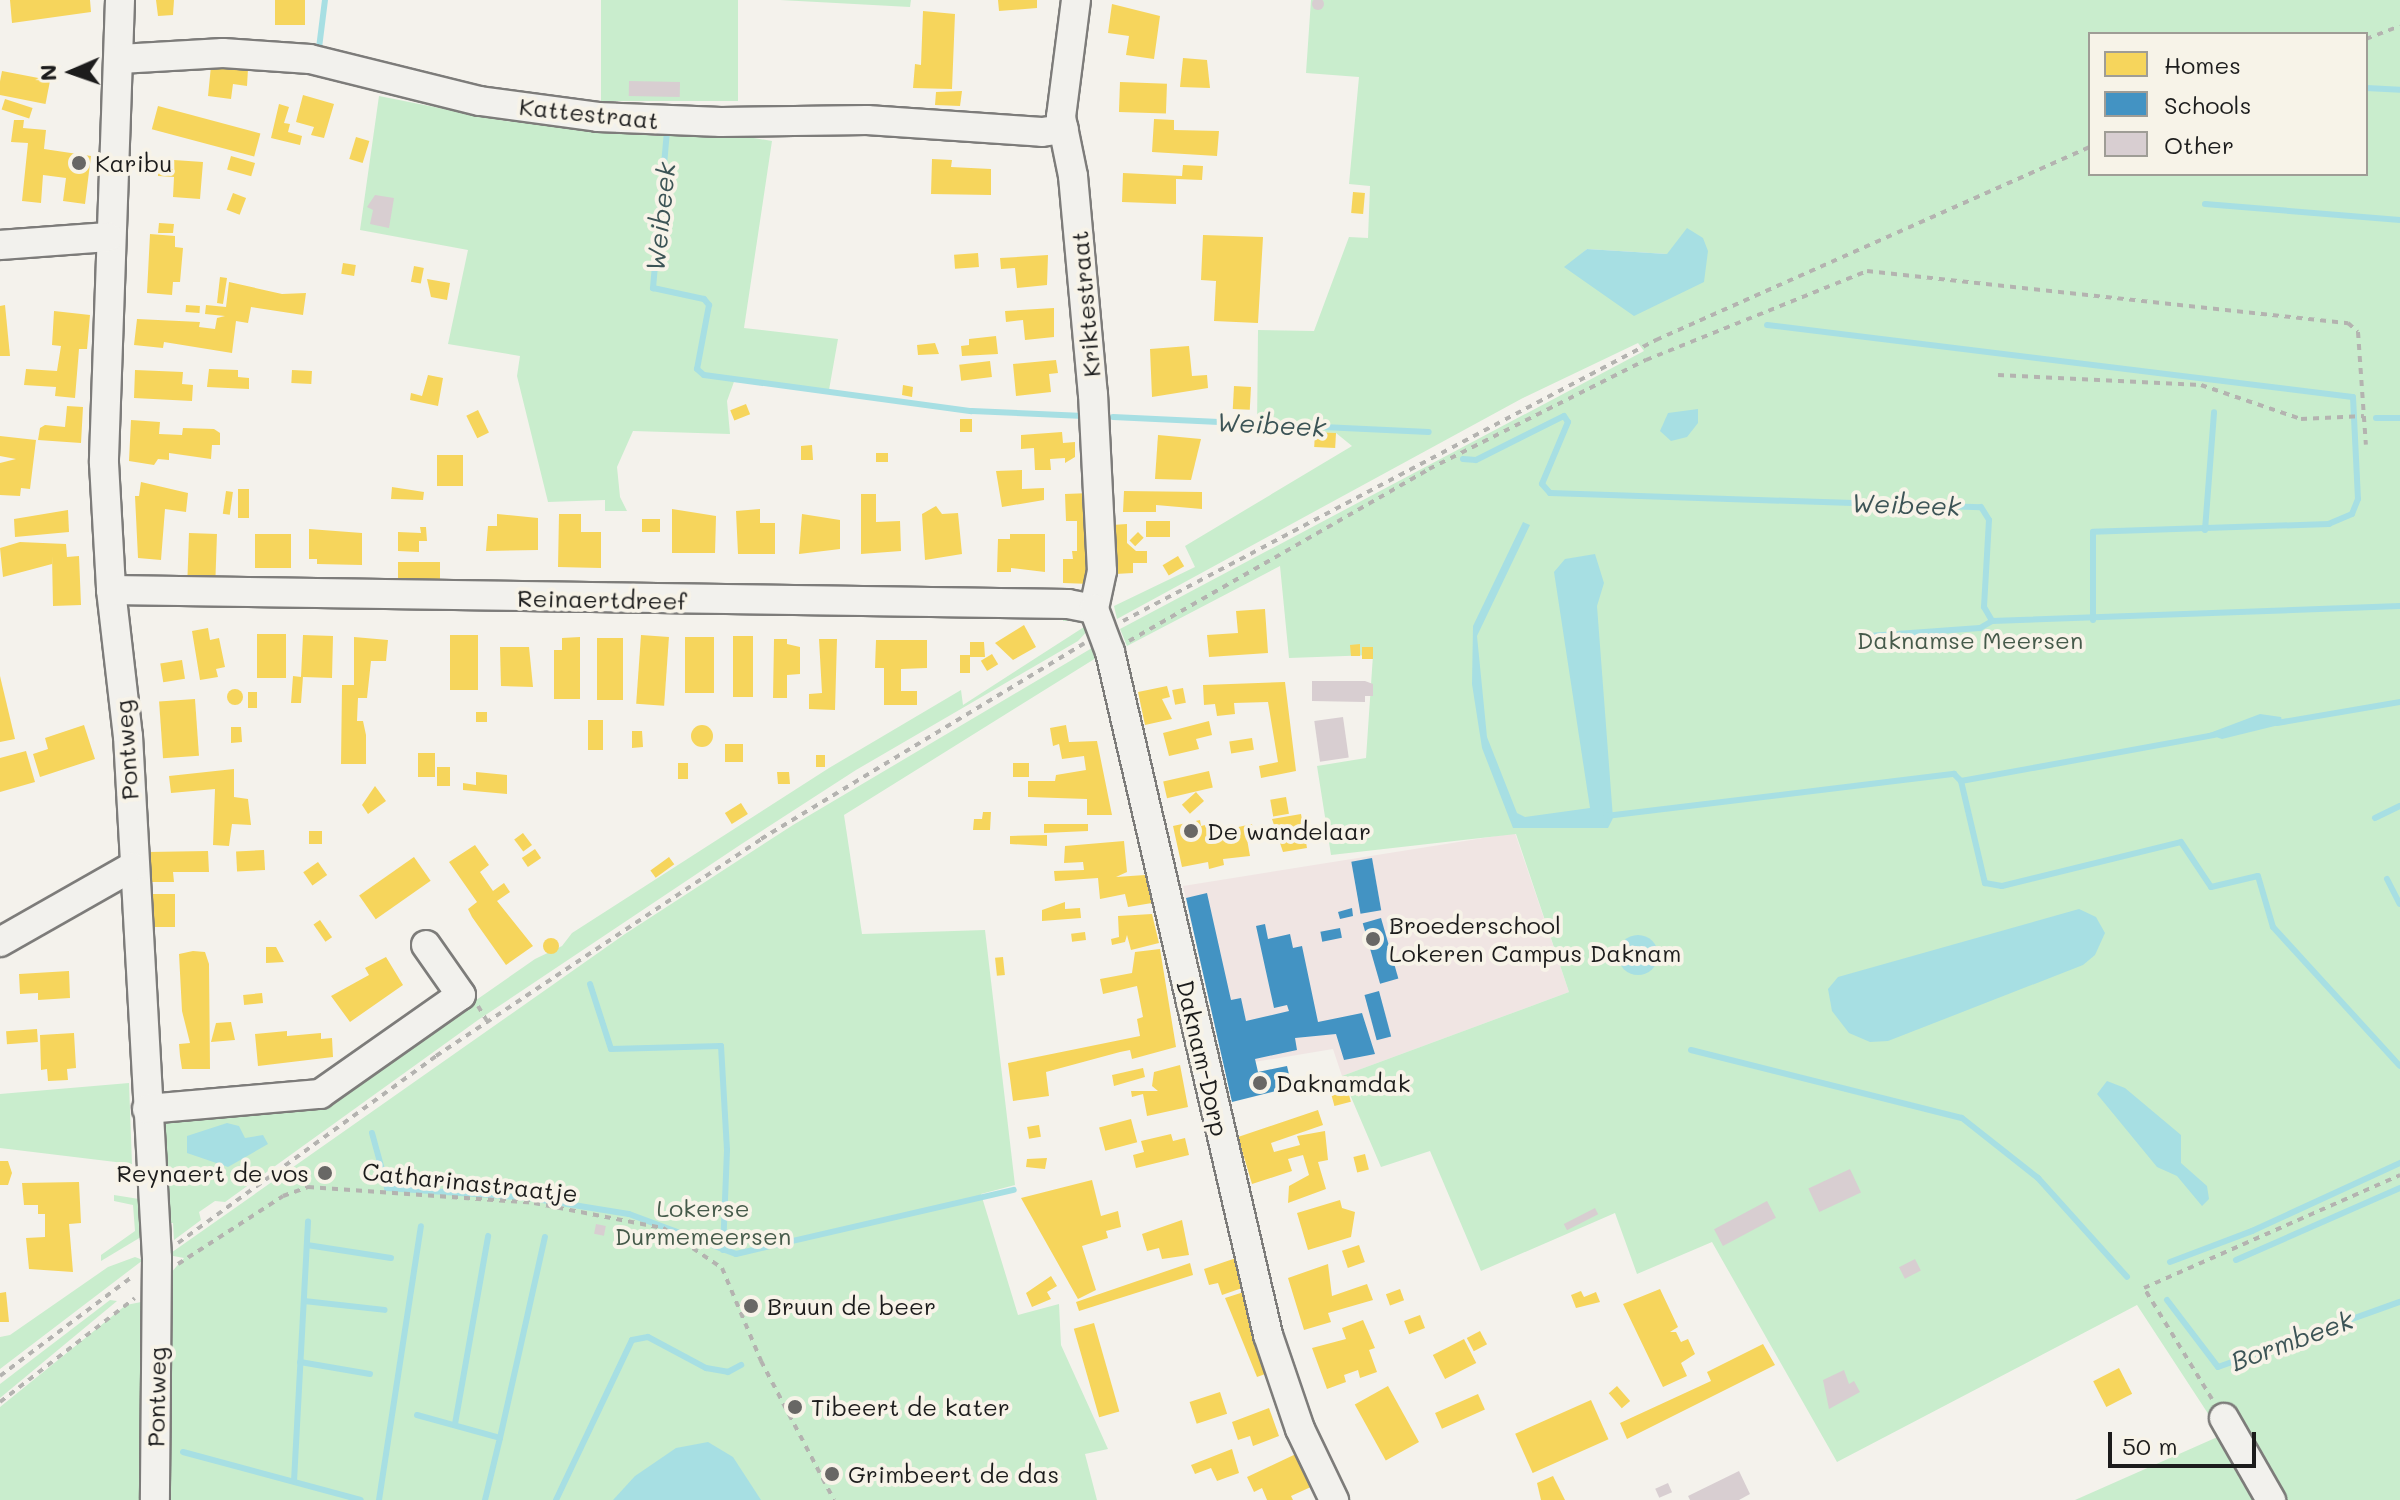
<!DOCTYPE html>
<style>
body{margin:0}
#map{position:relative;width:2400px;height:1500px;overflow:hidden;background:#f4f2ec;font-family:Mali,sans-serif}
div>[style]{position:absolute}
.built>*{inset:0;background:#f0e5e3}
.green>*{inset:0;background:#c9edcd;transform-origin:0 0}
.water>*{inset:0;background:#a7dfe3}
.round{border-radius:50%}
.homes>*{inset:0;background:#f6d55c;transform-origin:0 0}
.schools>*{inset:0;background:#4393c3;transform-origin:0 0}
.stream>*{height:6px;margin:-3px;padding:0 3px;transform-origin:3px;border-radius:3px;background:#a7dfe3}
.building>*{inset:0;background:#d8ced1;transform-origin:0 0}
.path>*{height:4px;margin-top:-2px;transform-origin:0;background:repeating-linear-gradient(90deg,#b4b3b0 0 6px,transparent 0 12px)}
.roads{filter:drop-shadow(2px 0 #7d7c7a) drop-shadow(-2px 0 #7d7c7a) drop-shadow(0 2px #7d7c7a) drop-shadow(0 -2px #7d7c7a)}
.minor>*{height:28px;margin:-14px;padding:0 14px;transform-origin:14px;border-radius:14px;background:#f2f1ed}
.dots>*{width:22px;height:22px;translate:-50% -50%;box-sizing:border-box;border:4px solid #f7f3e8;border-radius:50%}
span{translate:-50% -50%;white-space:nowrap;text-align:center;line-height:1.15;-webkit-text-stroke:8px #f7f3e8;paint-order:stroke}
.street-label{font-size:24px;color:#1c1c1c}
.poi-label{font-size:24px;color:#1c1c1c}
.left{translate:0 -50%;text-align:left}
.right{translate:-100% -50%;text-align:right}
.park-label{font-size:24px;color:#455a4a}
.water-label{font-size:26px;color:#3c5456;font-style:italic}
.legend{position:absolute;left:2088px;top:32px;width:280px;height:144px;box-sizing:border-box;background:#f7f3e8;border:2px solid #9f9d96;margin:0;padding:10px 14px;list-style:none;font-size:24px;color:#1c1c1c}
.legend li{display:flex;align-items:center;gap:16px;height:40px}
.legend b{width:40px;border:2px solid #9f9d96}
.north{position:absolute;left:32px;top:32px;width:80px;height:80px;-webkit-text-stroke:6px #f7f3e8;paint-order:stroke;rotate:268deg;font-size:22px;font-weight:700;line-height:32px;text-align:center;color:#1c1c1c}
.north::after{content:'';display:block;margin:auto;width:28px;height:36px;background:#1c1c1c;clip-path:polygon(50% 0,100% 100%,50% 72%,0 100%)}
.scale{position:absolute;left:2108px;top:1432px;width:148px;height:36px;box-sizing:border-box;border:4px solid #1c1c1c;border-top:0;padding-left:10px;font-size:24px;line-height:28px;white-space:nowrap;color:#1c1c1c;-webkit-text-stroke:6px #f7f3e8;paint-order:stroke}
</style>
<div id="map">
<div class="built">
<div style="clip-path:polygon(1515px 833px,1569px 992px,1342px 1076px,1333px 1049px,1224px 1067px,1183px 886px)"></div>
</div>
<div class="green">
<div style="left:601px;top:0;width:137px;height:101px"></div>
<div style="clip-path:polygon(780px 0,911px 0,910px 7px)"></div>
<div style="clip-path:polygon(evenodd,1311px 0,2400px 0,2400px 1500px,2075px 1500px,2222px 1435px,2137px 1305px,1837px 1462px,1712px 1242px,1637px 1274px,1615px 1213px,1481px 1271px,1430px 1151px,1381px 1167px,1342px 1076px,1569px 992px,1516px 834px,1331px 855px,1317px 766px,1366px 758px,1373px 655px,1289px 658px,1280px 566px,1127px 646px,1120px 629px,1644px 351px,1638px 343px,1521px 399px,1117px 619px,1114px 606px,1195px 567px,1185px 546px,1352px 446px,1336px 433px,1257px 429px,1258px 330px,1314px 331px,1349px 237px,1368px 238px,1370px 186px,1349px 184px,1359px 77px,1306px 73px,1311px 0,2090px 34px,2366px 34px,2366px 174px,2090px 174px,2090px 34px,1311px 0,1587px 249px,1667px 254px,1565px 268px,1587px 249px)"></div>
<div style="clip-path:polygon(379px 96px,505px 121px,659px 136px,743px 126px,742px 136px,772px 141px,744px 328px,838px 339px,829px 390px,735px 379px,727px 401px,730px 434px,633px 431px,617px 467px,620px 497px,627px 511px,605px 511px,605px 500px,548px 502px,517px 376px,520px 356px,448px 344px,468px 250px,360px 230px)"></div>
<div style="clip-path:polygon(1063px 616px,1083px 616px,1090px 628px,1078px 641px,856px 770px,740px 845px,478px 1020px,225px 1202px,215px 1201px,199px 1212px,201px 1220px,174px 1240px,173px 1223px,164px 1223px,156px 1121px,324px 1106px,535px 959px,562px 946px,572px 933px,829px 768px,961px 690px,963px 705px,1084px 627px,1083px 621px,1063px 621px)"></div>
<div style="clip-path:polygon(1092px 648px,1096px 658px,844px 815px,862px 934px,985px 930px,1015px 1185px,981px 1194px,1018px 1315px,1059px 1304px,1061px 1345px,1108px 1449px,1085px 1454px,1097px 1500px,0 1500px,0 1407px,126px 1305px,167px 1297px,169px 1275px,184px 1258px,168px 1255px,625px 934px,793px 825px)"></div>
<div style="clip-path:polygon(129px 1083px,132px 1164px,0 1148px,0 1094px)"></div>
<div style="clip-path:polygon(114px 1195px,139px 1199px,141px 1237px,101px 1261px,101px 1255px,135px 1231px,133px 1205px,114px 1201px)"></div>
<div style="clip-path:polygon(135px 1257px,143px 1260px,0 1369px,0 1337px,10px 1335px,108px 1267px)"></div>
<div style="clip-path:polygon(110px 1300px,117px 1301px,0 1398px,0 1384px)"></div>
</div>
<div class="water">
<div style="clip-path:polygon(1687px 228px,1703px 238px,1708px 251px,1704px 282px,1634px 316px,1564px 267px,1587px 249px,1667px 254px)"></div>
<div style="clip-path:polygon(1698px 409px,1698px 423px,1687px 437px,1671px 441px,1660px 431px,1668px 413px)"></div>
<div style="clip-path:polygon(1523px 522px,1530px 525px,1477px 636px,1487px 737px,1517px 813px,1525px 817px,1590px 808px,1554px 572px,1565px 559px,1595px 554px,1604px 583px,1597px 606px,1613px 818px,1608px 828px,1513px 828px,1482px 748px,1472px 684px,1473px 626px)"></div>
<div style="clip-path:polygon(2260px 714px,2281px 717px,2283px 724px,2222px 739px,2207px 734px)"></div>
<div style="clip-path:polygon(2079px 909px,2096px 917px,2105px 933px,2095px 955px,2083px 965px,1888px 1041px,1870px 1042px,1849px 1033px,1832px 1011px,1828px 989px,1838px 977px)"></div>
<div class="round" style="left:1618px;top:935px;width:40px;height:40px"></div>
<div style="clip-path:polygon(2107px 1081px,2125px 1088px,2181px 1135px,2181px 1163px,2207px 1186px,2209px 1199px,2202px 1206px,2177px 1176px,2157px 1167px,2097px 1094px)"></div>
<div style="clip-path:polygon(227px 1123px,239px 1126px,245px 1138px,263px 1135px,268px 1144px,228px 1167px,187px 1153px,187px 1136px)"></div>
<div style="clip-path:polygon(708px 1442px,733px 1457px,761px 1500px,613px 1500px,635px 1476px,676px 1448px)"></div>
</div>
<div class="homes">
<div style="clip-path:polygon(10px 0,90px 0,91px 12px,12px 23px)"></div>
<div style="clip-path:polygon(156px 0,174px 0,173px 15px,158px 16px)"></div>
<div style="left:275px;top:0;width:30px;height:25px"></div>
<div style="clip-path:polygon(998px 0,1037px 0,1037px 8px,999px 11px)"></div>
<div style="clip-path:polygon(1112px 4px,1160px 16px,1154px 59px,1126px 55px,1129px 36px,1108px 33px)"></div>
<div style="clip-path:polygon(923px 11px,955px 14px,952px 89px,913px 88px,915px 64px,921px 65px)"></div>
<div style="clip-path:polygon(1183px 58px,1207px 60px,1210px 88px,1180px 87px)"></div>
<div style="clip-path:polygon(211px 66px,248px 69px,247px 86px,233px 84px,231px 99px,208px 96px)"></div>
<div style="left:2px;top:71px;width:49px;height:24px;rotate:11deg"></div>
<div style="left:1120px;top:82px;width:47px;height:30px;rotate:2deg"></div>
<div style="clip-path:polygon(962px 91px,960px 106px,935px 105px,936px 92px)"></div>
<div style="clip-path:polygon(303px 95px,334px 104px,324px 138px,311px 135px,314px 127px,296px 122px)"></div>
<div style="left:5px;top:99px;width:29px;height:11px;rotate:18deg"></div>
<div style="clip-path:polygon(279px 104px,289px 107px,284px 123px,290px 124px,288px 132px,302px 136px,300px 145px,271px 138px)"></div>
<div style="left:158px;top:106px;width:106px;height:24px;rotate:15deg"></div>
<div style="clip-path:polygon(1154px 119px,1174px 120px,1174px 130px,1219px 131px,1217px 156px,1152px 152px)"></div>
<div style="clip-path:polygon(14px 120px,24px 120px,23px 128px,46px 130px,44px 149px,91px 156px,85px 204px,63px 201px,66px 178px,43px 175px,41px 203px,22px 201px,28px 143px,11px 142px)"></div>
<div style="left:356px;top:137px;width:14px;height:23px;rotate:17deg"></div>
<div style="left:231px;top:156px;width:25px;height:14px;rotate:16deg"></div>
<div style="clip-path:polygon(159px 159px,203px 162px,200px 199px,173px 197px,174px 177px,158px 176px)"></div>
<div style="clip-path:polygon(932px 159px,952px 160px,951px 167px,991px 169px,991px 195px,931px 194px)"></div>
<div style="clip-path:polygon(1183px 165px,1203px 166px,1202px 180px,1176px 179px,1176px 204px,1122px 202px,1123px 173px,1182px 176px)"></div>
<div style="left:1353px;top:192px;width:12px;height:21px;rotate:5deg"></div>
<div style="left:233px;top:193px;width:14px;height:18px;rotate:21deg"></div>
<div style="clip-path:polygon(159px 223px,174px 224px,173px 233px,158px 233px)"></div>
<div style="clip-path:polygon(150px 234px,175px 236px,175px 247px,183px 248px,180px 282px,173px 282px,172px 295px,147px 293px)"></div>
<div style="clip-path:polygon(1203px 235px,1263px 237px,1258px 323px,1214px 321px,1216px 281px,1201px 280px)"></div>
<div style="left:978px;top:253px;width:14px;height:24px;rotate:86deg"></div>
<div style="clip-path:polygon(1048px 255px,1047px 285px,1017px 288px,1015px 268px,1001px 269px,1000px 258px)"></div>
<div style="left:343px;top:263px;width:13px;height:11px;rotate:9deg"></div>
<div style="left:414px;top:266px;width:10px;height:16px;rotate:11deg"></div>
<div style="clip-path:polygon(220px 277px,227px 278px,223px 304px,217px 303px)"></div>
<div style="clip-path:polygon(427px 279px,450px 283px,447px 300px,431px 297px)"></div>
<div style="clip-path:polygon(229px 282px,282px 294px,306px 293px,303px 315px,251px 307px,248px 323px,236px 321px,232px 353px,164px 342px,163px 348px,134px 345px,137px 319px,200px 322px,199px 327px,215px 329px,217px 318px,225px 316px,205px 314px,206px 305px,226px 307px)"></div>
<div style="clip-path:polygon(5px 305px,10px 356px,0 356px,0 306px)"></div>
<div style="left:186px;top:305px;width:14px;height:7px;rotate:4deg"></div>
<div style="clip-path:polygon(1054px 308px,1054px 337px,1025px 340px,1023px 320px,1006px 322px,1005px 311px)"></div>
<div style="clip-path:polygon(54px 311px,90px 315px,87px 349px,79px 349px,75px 398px,55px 396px,56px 387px,24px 385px,26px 369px,57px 371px,61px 346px,52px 345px)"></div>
<div style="clip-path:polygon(996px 336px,998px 354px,962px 356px,961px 346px,969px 345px,969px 339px)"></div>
<div style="clip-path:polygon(935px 343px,939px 354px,918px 355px,917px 345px)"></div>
<div style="clip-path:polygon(1189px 346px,1192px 376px,1207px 375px,1208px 388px,1152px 397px,1150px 349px)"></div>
<div style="clip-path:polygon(1056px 360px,1058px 373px,1049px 374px,1051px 392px,1016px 396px,1013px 364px)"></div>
<div style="left:990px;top:361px;width:16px;height:31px;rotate:83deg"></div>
<div style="clip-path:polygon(209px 369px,238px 370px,238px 377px,249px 378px,249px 389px,207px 387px)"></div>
<div style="clip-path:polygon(135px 370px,183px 372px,182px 384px,193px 385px,192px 401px,134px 398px)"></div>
<div style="left:292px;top:370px;width:20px;height:13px;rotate:3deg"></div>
<div style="clip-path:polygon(428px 375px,443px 378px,438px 406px,410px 400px,411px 393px,422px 396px)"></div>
<div style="clip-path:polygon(903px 385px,913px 387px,912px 397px,902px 395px)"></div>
<div style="left:1234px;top:386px;width:17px;height:23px;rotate:3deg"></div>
<div style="left:746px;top:404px;width:11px;height:17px;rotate:68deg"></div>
<div style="clip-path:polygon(67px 406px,83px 407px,81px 443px,38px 440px,40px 428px,45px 425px,65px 427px)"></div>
<div style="left:478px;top:410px;width:25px;height:13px;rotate:64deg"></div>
<div style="left:960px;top:419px;width:12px;height:13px"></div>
<div style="clip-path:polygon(131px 420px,160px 422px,159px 434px,182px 435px,183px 428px,214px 429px,220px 433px,220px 445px,212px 445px,211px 459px,169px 453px,169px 460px,158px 459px,154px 465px,129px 461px)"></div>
<div style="clip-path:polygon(1062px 432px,1063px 443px,1075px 442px,1075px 457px,1065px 463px,1065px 458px,1050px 459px,1051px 470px,1035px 470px,1034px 448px,1021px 449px,1021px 435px)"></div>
<div style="left:1315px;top:432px;width:21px;height:15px;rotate:3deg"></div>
<div style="clip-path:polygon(1158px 435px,1201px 439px,1191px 480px,1155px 479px)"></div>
<div style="clip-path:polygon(0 436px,36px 440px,30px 489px,21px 488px,20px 496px,0 495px,0 463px,16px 459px,0 456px)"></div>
<div style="clip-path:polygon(812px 445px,813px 460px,801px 460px,801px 446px)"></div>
<div style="left:876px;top:453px;width:12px;height:9px"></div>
<div style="left:437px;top:455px;width:26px;height:31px"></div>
<div style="clip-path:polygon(1022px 470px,1022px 489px,1044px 488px,1044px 500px,1002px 507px,996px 471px)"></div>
<div style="clip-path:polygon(141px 482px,188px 493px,186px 512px,165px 509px,161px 560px,138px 558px,135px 496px,139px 496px)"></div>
<div style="clip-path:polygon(392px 487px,424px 492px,423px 500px,391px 499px)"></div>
<div style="left:238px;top:489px;width:11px;height:29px"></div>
<div style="left:226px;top:491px;width:7px;height:23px;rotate:8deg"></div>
<div style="clip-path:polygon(1124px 491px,1202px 492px,1202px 509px,1156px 505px,1156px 512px,1123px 512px)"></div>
<div style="clip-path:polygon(1090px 493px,1091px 584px,1063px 583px,1063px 559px,1073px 559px,1072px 551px,1077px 551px,1077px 521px,1066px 521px,1065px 494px)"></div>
<div style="clip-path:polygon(861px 494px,876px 494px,876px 522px,900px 521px,901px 551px,861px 554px)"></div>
<div style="clip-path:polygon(936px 506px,942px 514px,958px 513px,962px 554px,925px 560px,922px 514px)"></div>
<div style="clip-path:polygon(672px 509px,716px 516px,715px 553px,672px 553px)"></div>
<div style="clip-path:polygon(760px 509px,760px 523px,775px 523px,775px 554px,738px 554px,736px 511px)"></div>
<div style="clip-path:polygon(68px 510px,69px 532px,15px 537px,14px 519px)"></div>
<div style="clip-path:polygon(497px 514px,538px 518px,538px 550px,486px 551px,488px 526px,497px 526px)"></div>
<div style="clip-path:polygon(559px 514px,581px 514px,581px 532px,601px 532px,601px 568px,558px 567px)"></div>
<div style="clip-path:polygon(802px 514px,840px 520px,840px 549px,799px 554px)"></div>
<div style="left:642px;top:519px;width:18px;height:13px"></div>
<div style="left:1170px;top:521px;width:16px;height:24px;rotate:90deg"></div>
<div style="clip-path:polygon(1127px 524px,1127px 543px,1136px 551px,1147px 551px,1147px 563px,1133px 563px,1133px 573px,1115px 574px,1112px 525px)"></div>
<div style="clip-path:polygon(420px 527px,426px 527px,427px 541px,419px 541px,419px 552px,398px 551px,398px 532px,421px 533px)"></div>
<div style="clip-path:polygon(309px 529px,362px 533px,362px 565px,317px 564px,317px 559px,309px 559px)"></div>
<div style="left:1138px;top:532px;width:8px;height:12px;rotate:45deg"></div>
<div style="left:189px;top:533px;width:28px;height:45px;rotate:2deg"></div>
<div style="left:255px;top:534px;width:36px;height:34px"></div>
<div style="clip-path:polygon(1010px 534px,1045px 534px,1045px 572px,1011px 568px,1011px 572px,997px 572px,998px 539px,1010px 539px)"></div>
<div style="clip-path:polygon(20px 542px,66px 544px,67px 557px,79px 556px,81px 605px,53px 606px,52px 556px,52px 564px,3px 577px,0 548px)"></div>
<div style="left:1178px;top:556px;width:12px;height:18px;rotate:59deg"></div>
<div style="left:398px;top:562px;width:42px;height:22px"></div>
<div style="clip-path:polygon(1265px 609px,1268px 653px,1209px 657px,1207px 635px,1238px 633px,1236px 611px)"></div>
<div style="clip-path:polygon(1024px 625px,1036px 647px,1013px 660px,995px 643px)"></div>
<div style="clip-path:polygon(208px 628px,210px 640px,219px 638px,225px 667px,216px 669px,218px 677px,200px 680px,192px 631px)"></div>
<div style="left:257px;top:634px;width:29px;height:44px"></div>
<div style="clip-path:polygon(303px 635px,333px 636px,332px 678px,303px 677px,301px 703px,291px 703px,293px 676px,301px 677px)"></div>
<div style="left:450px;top:635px;width:28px;height:55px"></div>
<div style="left:641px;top:635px;width:28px;height:69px;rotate:4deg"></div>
<div style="left:733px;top:636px;width:20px;height:61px"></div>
<div style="clip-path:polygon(354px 637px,388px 640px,386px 661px,371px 661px,367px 698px,358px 698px,357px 721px,363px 721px,366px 735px,366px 764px,341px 764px,342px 685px,354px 685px)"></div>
<div style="clip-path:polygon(580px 637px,580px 699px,554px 699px,554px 650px,562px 650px,562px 638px)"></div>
<div style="left:685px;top:637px;width:29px;height:56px"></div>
<div style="left:597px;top:638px;width:26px;height:62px"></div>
<div style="clip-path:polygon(774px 639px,787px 639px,787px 644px,800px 647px,800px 674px,787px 675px,787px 698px,773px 698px)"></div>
<div style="clip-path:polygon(819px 639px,837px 639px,835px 710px,809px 709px,809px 694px,822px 693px)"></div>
<div style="clip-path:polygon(876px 640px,927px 640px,927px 668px,901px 669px,901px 691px,917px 691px,917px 705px,884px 705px,884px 668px,875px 668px)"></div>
<div style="clip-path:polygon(970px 642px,984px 642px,985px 657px,970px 657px,970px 673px,960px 673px,960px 655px,970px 655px)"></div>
<div style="clip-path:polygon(1360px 644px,1360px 656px,1351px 656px,1350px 645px)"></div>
<div style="clip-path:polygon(500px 647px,529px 647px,533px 687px,501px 686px)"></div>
<div style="left:1373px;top:647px;width:12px;height:11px;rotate:90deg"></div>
<div style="left:992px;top:654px;width:12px;height:13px;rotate:59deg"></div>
<div style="left:182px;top:660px;width:19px;height:22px;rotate:81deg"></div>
<div style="clip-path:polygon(0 676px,15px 739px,0 742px)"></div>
<div style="clip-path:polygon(1285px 682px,1296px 771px,1261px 778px,1259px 766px,1278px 762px,1268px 702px,1234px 703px,1235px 714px,1217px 716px,1215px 704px,1204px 705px,1203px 685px)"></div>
<div style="clip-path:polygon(1167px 686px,1170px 697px,1162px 699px,1172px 719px,1145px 725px,1138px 692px)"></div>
<div style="left:1183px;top:688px;width:15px;height:11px;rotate:79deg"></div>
<div class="round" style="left:227px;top:689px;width:16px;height:16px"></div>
<div style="left:248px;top:692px;width:9px;height:16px"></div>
<div style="left:195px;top:699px;width:57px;height:36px;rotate:86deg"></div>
<div style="left:476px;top:712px;width:11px;height:10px"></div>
<div style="left:603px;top:720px;width:30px;height:15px;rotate:90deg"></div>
<div style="clip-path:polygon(1209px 721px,1212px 735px,1196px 739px,1199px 749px,1169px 756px,1163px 733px)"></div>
<div class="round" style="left:691px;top:725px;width:22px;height:22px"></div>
<div style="clip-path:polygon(84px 725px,95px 759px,40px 777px,33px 754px,48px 749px,45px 738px)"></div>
<div style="clip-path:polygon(1066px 725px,1069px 742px,1097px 741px,1112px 815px,1087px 815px,1087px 799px,1028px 797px,1028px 781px,1055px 781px,1056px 775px,1086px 770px,1084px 756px,1062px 759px,1059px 744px,1053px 746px,1050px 728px)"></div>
<div style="clip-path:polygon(231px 727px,241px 727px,242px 742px,231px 743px)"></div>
<div style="clip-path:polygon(632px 731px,642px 731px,643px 747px,632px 748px)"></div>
<div style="left:1252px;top:738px;width:12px;height:23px;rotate:81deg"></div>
<div style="left:743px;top:744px;width:18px;height:18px;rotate:90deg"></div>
<div style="clip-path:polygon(26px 751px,35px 782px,0 792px,0 758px)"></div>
<div style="left:418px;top:753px;width:17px;height:24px"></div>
<div style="left:816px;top:755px;width:9px;height:12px"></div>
<div style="left:678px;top:763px;width:10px;height:16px"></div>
<div style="left:1013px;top:763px;width:16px;height:14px"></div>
<div style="left:437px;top:767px;width:13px;height:19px"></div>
<div style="clip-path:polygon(234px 769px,234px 797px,248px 799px,251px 825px,232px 824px,229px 846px,213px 845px,215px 789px,171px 793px,169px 776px)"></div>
<div style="left:1209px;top:771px;width:17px;height:47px;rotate:77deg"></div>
<div style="clip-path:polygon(476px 772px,507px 775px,507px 794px,463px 790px,463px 783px,476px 785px)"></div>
<div style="clip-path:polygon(777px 772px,789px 772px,790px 784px,778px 784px)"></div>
<div style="clip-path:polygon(375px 786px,386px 801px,368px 814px,362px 805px)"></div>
<div style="left:1196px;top:792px;width:12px;height:19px;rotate:48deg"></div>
<div style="left:1286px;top:797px;width:17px;height:16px;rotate:80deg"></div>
<div style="left:741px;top:803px;width:13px;height:19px;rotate:58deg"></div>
<div style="clip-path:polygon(983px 812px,991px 812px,990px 830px,973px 830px,974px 819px,982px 819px)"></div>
<div style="clip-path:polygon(1301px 814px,1307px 848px,1283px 852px,1272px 819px)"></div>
<div style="clip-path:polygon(1200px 820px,1201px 826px,1218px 822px,1220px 831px,1252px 824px,1254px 837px,1247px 839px,1250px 856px,1223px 859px,1224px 865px,1209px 869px,1208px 862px,1182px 867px,1173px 826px)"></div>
<div style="clip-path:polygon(1044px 824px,1088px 824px,1088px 831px,1044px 833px)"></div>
<div style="left:309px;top:831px;width:13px;height:13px"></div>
<div style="left:523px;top:833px;width:15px;height:11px;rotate:53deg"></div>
<div style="clip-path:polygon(1047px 835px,1047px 846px,1010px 844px,1010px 836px)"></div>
<div style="clip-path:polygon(1124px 841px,1127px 872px,1116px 877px,1145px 875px,1152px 903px,1128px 907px,1125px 894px,1100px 899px,1098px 878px,1055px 881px,1054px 871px,1084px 870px,1083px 862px,1064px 863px,1065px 846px)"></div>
<div style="clip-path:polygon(475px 845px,489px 865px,480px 872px,493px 891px,504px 883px,510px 892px,497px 901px,533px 946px,506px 965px,472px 917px,468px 909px,477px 902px,449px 862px)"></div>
<div style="left:535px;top:849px;width:11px;height:16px;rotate:56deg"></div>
<div style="left:264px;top:850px;width:20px;height:28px;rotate:87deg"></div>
<div style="clip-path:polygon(208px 851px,209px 872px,173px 872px,174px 882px,149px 882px,148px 852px)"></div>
<div style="left:414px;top:857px;width:29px;height:67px;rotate:55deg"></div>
<div style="left:669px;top:857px;width:9px;height:23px;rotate:54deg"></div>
<div style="left:318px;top:862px;width:16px;height:18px;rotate:55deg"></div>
<div style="left:149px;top:894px;width:26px;height:33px"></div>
<div style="clip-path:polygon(1065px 902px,1065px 909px,1080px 908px,1081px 918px,1042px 921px,1042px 910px)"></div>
<div style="clip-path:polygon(1152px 914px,1159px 943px,1131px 950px,1127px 935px,1125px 942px,1112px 945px,1111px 939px,1119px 937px,1118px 916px)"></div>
<div style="left:320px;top:920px;width:21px;height:8px;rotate:55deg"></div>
<div style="left:1085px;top:932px;width:8px;height:14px;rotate:83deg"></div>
<div class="round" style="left:543px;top:938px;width:16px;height:16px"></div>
<div style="clip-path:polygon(266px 947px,276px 947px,284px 962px,266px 963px)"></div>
<div style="clip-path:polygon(1160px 949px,1176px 1047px,1132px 1059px,1130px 1050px,1120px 1052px,1046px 1072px,1049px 1096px,1013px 1101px,1008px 1063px,1140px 1036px,1137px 1019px,1143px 1017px,1137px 986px,1103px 994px,1100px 979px,1132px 973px,1135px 952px)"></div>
<div style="clip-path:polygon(193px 951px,205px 952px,209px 964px,210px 1069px,182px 1069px,180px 1056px,179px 1044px,190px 1043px,182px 1011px,179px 954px)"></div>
<div style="clip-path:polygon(386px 957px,403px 985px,350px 1022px,331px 996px,369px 975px,365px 968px)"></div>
<div style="left:1003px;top:957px;width:18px;height:8px;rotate:84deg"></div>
<div style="clip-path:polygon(69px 971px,70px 998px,38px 1000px,38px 993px,20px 994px,19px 974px)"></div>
<div style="left:262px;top:993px;width:10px;height:19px;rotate:84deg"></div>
<div style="clip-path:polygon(231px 1022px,235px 1040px,211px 1042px,216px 1023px)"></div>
<div style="left:37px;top:1029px;width:13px;height:31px;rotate:86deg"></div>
<div style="clip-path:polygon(287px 1031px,287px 1036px,321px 1033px,321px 1039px,332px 1038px,333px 1057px,258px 1066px,255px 1034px)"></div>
<div style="clip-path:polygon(74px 1033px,76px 1068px,67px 1069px,68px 1080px,48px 1081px,47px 1069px,41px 1070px,40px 1035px)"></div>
<div style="clip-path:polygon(1180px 1065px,1188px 1107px,1147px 1116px,1143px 1094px,1132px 1097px,1131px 1091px,1158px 1091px,1152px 1086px,1154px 1072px)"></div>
<div style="clip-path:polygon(1143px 1068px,1145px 1077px,1114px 1086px,1112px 1075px)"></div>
<div style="left:1348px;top:1091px;width:11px;height:17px;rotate:75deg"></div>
<div style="clip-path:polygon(1318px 1110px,1323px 1125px,1271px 1143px,1274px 1152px,1300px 1145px,1297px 1136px,1325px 1131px,1328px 1160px,1318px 1162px,1326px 1189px,1288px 1203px,1289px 1186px,1309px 1175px,1303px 1155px,1288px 1159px,1292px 1171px,1252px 1184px,1238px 1137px)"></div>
<div style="left:1131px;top:1119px;width:24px;height:33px;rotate:75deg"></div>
<div style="left:1039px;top:1125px;width:12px;height:12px;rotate:81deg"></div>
<div style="clip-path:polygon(1171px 1134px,1173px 1141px,1185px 1138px,1189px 1155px,1136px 1168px,1133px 1155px,1144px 1152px,1141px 1141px)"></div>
<div style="left:1365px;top:1154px;width:16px;height:12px;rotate:76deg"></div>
<div style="clip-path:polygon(1047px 1158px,1045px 1169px,1026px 1167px,1027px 1159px)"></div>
<div style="clip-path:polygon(0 1161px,8px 1161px,12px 1173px,8px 1185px,0 1185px)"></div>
<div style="clip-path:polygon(1092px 1180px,1101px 1216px,1118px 1211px,1121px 1227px,1106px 1231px,1108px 1238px,1082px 1246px,1096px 1290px,1078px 1299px,1021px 1198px)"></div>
<div style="clip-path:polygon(79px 1182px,81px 1223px,69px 1224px,73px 1272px,29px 1269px,26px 1238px,45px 1237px,45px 1214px,38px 1214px,38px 1205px,24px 1205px,22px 1183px)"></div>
<div style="clip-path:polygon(1340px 1200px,1342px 1208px,1355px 1212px,1351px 1237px,1308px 1250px,1297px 1213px)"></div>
<div style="clip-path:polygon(1182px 1220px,1189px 1255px,1162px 1259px,1159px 1248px,1147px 1251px,1142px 1234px)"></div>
<div style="left:1359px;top:1245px;width:18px;height:18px;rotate:71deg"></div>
<div style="clip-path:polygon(1236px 1258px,1245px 1287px,1222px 1295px,1218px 1283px,1209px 1285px,1204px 1269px)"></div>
<div style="clip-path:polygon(1190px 1263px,1193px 1275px,1079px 1311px,1076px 1302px)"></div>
<div style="clip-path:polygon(1328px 1264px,1332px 1296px,1367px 1284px,1373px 1300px,1328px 1313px,1331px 1322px,1304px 1330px,1288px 1278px)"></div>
<div style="clip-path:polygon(1051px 1276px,1057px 1286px,1047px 1292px,1051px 1299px,1032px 1307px,1026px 1293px)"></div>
<div style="left:1400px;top:1289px;width:12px;height:15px;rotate:70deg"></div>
<div style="clip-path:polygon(1660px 1289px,1678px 1327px,1670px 1332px,1676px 1332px,1681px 1342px,1688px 1339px,1695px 1354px,1681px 1363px,1687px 1376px,1663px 1387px,1623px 1304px)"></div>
<div style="clip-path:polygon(1247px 1291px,1273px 1371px,1257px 1377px,1225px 1298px)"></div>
<div style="clip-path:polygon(1581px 1291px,1584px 1297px,1596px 1292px,1600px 1302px,1576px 1308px,1571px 1295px)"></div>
<div style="clip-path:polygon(6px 1292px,9px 1322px,0 1322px,0 1293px)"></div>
<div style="left:1420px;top:1315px;width:14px;height:17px;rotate:69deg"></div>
<div style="clip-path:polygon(1363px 1320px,1375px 1348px,1369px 1350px,1377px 1372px,1360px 1378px,1358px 1370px,1344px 1375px,1346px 1382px,1327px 1389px,1312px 1348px,1346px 1339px,1342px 1328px)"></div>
<div style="left:1094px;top:1323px;width:92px;height:21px;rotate:74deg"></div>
<div style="left:1480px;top:1331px;width:15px;height:15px;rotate:62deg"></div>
<div style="left:1464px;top:1339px;width:27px;height:35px;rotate:63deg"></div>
<div style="clip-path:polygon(1763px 1344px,1775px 1365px,1627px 1439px,1620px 1423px,1711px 1381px,1707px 1372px)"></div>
<div style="left:2119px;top:1368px;width:29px;height:29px;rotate:63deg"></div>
<div style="left:1388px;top:1386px;width:64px;height:38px;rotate:61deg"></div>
<div style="left:1617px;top:1386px;width:20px;height:11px;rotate:49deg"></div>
<div style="left:1220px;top:1392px;width:23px;height:32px;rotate:72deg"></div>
<div style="left:1478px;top:1394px;width:17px;height:47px;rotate:66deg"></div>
<div style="left:1591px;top:1400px;width:43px;height:83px;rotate:66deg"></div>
<div style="clip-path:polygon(1269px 1408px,1279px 1436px,1253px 1446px,1250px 1436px,1238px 1440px,1232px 1422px)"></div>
<div style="clip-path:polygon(1232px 1449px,1239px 1473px,1217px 1481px,1211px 1468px,1195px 1474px,1191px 1465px)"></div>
<div style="clip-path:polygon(1298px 1453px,1313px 1486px,1291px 1496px,1293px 1500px,1267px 1500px,1262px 1488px,1254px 1492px,1247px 1477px)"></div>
<div style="clip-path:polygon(1553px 1476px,1565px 1500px,1541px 1500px,1537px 1483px)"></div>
</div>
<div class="schools">
<div style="left:1372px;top:858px;width:53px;height:21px;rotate:80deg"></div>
<div style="clip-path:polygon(1207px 893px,1231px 1000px,1241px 998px,1246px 1021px,1289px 1011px,1287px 1005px,1274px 1008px,1256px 926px,1265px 924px,1268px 939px,1290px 934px,1293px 948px,1302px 946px,1318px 1022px,1362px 1013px,1375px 1054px,1344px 1060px,1336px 1034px,1295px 1038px,1297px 1050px,1255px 1059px,1258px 1072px,1287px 1066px,1292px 1087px,1232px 1102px,1186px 898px)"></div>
<div style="clip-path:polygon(1352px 908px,1353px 916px,1340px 919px,1338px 912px)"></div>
<div style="left:1381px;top:918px;width:63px;height:19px;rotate:74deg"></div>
<div style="left:1340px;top:928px;width:10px;height:20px;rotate:79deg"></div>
<div style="left:1379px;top:991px;width:47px;height:15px;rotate:75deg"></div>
</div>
<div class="stream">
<div style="left:319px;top:48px;width:48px;rotate:-82.9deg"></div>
<div style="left:2366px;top:88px;width:34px;rotate:3deg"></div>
<div style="left:667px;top:131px;width:158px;rotate:95.1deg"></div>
<div style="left:653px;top:288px;width:52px;rotate:12.2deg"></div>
<div style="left:704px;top:299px;width:8px;rotate:50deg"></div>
<div style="left:709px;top:305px;width:65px;rotate:100.6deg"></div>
<div style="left:697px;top:369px;width:9px;rotate:41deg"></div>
<div style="left:704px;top:375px;width:270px;rotate:7.7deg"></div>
<div style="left:972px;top:411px;width:112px;rotate:2.6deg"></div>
<div style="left:2205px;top:204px;width:196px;rotate:4.7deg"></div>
<div style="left:1767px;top:325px;width:590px;rotate:7deg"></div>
<div style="left:2353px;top:397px;width:102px;rotate:87.2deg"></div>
<div style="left:2358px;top:499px;width:16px;rotate:112deg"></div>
<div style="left:2352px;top:514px;width:25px;rotate:157deg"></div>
<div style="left:2329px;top:524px;width:236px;rotate:178.1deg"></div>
<div style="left:2093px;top:532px;width:88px;rotate:90deg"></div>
<div style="left:1113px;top:417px;width:316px;rotate:2.7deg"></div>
<div style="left:2376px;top:418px;width:24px"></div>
<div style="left:1463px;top:459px;width:13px;rotate:4deg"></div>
<div style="left:1476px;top:460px;width:98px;rotate:-26.6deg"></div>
<div style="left:1564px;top:416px;width:7px;rotate:56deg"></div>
<div style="left:1568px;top:422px;width:67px;rotate:112.8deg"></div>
<div style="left:1542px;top:484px;width:12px;rotate:48deg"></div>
<div style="left:1550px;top:493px;width:431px;rotate:1.9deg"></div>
<div style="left:1981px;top:507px;width:15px;rotate:58deg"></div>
<div style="left:1989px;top:520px;width:87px;rotate:93.3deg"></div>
<div style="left:1984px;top:607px;width:16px;rotate:60deg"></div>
<div style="left:1992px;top:621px;width:408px;rotate:-2.1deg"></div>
<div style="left:2205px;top:530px;width:118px;rotate:-85.6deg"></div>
<div style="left:1869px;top:636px;width:111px;rotate:-4.1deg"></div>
<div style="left:1980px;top:628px;width:14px;rotate:-30deg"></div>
<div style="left:2277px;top:723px;width:125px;rotate:-9.7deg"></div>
<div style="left:1961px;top:781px;width:258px;rotate:-10.3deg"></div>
<div style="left:1606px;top:816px;width:351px;rotate:-6.9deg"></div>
<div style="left:1954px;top:774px;width:10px;rotate:45deg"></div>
<div style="left:1961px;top:781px;width:105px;rotate:76.8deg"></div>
<div style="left:1985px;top:883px;width:17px;rotate:10deg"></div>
<div style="left:2002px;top:886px;width:184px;rotate:-13.8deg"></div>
<div style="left:2181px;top:842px;width:54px;rotate:56.3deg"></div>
<div style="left:2211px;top:887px;width:48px;rotate:-13.2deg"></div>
<div style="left:2258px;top:876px;width:53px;rotate:73.6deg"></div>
<div style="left:2273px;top:927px;width:188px;rotate:47.6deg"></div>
<div style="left:2375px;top:818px;width:28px;rotate:-26deg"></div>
<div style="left:2387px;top:879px;width:28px;rotate:63deg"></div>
<div style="left:590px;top:984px;width:68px;rotate:72.1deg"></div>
<div style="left:611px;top:1049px;width:110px;rotate:-1.6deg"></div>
<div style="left:721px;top:1046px;width:104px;rotate:86.7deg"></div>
<div style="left:727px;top:1150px;width:100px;rotate:92.3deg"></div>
<div style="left:1691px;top:1050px;width:279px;rotate:14.1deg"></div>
<div style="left:1962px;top:1118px;width:97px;rotate:38.3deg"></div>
<div style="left:2038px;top:1178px;width:133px;rotate:48deg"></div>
<div style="left:372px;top:1133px;width:57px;rotate:74.7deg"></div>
<div style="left:387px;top:1188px;width:143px;rotate:4deg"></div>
<div style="left:530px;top:1198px;width:100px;rotate:9.2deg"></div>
<div style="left:629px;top:1214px;width:114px;rotate:20.5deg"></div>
<div style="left:736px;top:1254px;width:285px;rotate:-13deg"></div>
<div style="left:307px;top:1245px;width:85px;rotate:8.8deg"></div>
<div style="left:2236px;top:1260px;width:179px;rotate:-23.7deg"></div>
<div style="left:2170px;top:1262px;width:88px;rotate:-20.7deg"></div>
<div style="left:2252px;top:1231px;width:163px;rotate:-24.7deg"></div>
<div style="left:2167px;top:1300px;width:84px;rotate:52.7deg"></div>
<div style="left:2218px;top:1367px;width:193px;rotate:-19.7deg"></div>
<div style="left:304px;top:1301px;width:81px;rotate:6.3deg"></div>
<div style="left:300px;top:1362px;width:71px;rotate:9.7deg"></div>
<div style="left:417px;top:1415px;width:86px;rotate:15.5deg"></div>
<div style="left:500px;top:1438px;width:64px;rotate:103.6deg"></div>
<div style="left:455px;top:1424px;width:191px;rotate:-80deg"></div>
<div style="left:500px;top:1438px;width:206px;rotate:-77.4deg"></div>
<div style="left:183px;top:1452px;width:184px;rotate:15.1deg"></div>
<div style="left:294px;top:1481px;width:260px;rotate:-86.9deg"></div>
<div style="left:379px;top:1500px;width:277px;rotate:-81.3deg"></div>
<div style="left:556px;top:1500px;width:177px;rotate:-64.6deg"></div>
<div style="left:632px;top:1340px;width:16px;rotate:-11deg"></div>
<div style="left:648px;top:1337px;width:66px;rotate:28.1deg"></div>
<div style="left:706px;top:1368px;width:22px;rotate:10deg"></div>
<div style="left:728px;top:1372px;width:15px;rotate:-28deg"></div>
</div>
<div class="building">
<div class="round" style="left:1312px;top:-2px;width:12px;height:12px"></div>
<div style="left:629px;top:81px;width:51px;height:15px;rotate:1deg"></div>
<div style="clip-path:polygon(375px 195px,394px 198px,389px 228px,370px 224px,373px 210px,367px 207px)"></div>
<div style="clip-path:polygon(1312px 681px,1365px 681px,1373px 684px,1373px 696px,1365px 696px,1365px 702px,1312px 701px)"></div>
<div style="left:1343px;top:717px;width:41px;height:29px;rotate:82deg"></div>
<div style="left:1850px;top:1169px;width:26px;height:46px;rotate:65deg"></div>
<div style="left:1767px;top:1201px;width:19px;height:60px;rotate:62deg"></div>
<div style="left:1595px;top:1208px;width:7px;height:35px;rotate:63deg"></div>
<div style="left:596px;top:1224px;width:10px;height:10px;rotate:11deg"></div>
<div style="left:1915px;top:1259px;width:13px;height:18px;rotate:63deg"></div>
<div style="clip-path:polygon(1844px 1370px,1849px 1384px,1854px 1381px,1860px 1392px,1829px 1409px,1823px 1380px)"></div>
<div style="clip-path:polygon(1739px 1471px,1750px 1494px,1739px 1500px,1690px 1500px,1688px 1496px)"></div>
<div style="left:1668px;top:1483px;width:10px;height:14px;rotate:66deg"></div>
</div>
<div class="path">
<div style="left:2366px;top:39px;width:36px;rotate:-21deg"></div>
<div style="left:1998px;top:375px;width:203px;rotate:2.8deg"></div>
<div style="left:2201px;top:385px;width:106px;rotate:18.8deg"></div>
<div style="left:2301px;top:419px;width:63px;rotate:-2.7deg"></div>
<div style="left:1123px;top:621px;width:603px;rotate:-27.8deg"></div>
<div style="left:1656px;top:340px;width:475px;rotate:-24deg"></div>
<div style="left:1129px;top:641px;width:346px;rotate:-29.8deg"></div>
<div style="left:1429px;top:469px;width:243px;rotate:-26.7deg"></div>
<div style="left:1646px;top:360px;width:238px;rotate:-21.9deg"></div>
<div style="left:1867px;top:271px;width:484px;rotate:6.2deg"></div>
<div style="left:2348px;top:323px;width:13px;rotate:42deg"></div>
<div style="left:2358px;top:332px;width:113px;rotate:86deg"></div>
<div style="left:478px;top:1006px;width:17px;rotate:59deg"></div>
<div style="left:178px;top:1243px;width:319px;rotate:-35.9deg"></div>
<div style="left:436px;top:1056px;width:391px;rotate:-33.7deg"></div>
<div style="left:761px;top:839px;width:378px;rotate:-31.2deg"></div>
<div style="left:178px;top:1264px;width:125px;rotate:-32.9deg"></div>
<div style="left:283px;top:1196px;width:27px;rotate:-20deg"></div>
<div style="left:308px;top:1187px;width:227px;rotate:4deg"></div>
<div style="left:534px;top:1203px;width:131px;rotate:11deg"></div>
<div style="left:663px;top:1228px;width:71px;rotate:34.1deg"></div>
<div style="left:722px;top:1268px;width:101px;rotate:67.2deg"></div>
<div style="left:761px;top:1361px;width:157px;rotate:62.3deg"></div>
<div style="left:0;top:1376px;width:165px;rotate:-36.9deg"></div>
<div style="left:2212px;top:1399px;width:130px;rotate:-121.5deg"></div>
<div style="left:2144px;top:1288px;width:280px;rotate:-23.8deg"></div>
<div style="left:0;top:1402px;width:170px;rotate:-37.6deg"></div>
</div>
<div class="roads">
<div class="minor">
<div style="left:120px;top:0;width:463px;rotate:92deg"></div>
<div style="left:104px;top:463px;width:127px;rotate:86.8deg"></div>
<div style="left:111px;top:590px;width:147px;rotate:83.4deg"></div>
<div style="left:128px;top:736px;width:523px;rotate:86.82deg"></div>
<div style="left:157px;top:1258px;width:242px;rotate:90.5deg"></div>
<div style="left:1076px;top:0;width:118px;rotate:97.3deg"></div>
<div style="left:1061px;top:117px;width:60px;rotate:78.5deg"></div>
<div style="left:1073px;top:176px;width:219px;rotate:84.8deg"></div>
<div style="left:1093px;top:394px;width:177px;rotate:87.1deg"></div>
<div style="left:1102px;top:571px;width:39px;rotate:102deg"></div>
<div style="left:120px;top:59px;width:103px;rotate:-3.3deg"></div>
<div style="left:223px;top:53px;width:87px;rotate:3.9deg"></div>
<div style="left:310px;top:59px;width:175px;rotate:13.9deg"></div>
<div style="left:480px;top:101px;width:119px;rotate:7.7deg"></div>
<div style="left:598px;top:117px;width:123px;rotate:2.3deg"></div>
<div style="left:721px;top:122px;width:146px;rotate:-0.8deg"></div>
<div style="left:867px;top:120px;width:175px;rotate:3.9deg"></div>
<div style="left:1042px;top:132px;width:22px;rotate:-8deg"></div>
<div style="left:0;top:245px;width:108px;rotate:-4.2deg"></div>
<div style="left:111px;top:590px;width:957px;rotate:0.84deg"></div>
<div style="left:1068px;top:604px;width:26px;rotate:11deg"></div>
<div style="left:1094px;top:609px;width:46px;rotate:69.6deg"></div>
<div style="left:1110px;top:652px;width:701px;rotate:76.97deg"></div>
<div style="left:1268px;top:1335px;width:99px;rotate:71.2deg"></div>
<div style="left:1300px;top:1429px;width:79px;rotate:64.4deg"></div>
<div style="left:0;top:942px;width:152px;rotate:-29.6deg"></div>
<div style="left:147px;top:1109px;width:174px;rotate:-5deg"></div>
<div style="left:320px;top:1094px;width:172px;rotate:-35.1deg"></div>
<div style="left:461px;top:995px;width:61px;rotate:-125deg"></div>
<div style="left:2224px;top:1418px;width:95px;rotate:60.2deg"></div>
</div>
</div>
<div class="dots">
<div style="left:79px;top:163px;background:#686765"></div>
<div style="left:1191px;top:831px;background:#686765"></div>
<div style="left:1373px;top:939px;background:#686765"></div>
<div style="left:1260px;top:1083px;background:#686765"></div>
<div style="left:325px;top:1173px;background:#686765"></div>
<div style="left:751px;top:1306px;background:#686765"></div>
<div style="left:795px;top:1407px;background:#686765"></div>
<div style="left:832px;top:1474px;background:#686765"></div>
</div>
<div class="street-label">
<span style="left:589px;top:113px;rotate:6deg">Kattestraat</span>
<span style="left:1085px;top:304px;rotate:-95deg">Kriktestraat</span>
<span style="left:602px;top:599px;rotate:1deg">Reinaertdreef</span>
<span style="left:126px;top:750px;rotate:-94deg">Pontweg</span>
<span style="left:1203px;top:1058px;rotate:77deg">Daknam-Dorp</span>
<span style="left:470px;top:1182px;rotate:6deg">Catharinastraatje</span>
<span style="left:156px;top:1397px;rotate:-89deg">Pontweg</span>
</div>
<div class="poi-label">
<span class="left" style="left:95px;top:163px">Karibu</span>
<span class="left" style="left:1207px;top:831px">De wandelaar</span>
<span class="left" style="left:1389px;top:939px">Broederschool<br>Lokeren Campus Daknam</span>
<span class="left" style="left:1276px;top:1083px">Daknamdak</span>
<span class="right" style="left:309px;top:1173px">Reynaert de vos</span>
<span class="left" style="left:767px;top:1306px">Bruun de beer</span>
<span class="left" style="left:811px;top:1407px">Tibeert de kater</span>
<span class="left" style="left:848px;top:1474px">Grimbeert de das</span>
</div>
<div class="park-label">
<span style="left:1970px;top:640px">Daknamse Meersen</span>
<span style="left:703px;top:1222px">Lokerse<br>Durmemeersen</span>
</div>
<div class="water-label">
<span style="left:661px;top:217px;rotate:-84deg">Weibeek</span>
<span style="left:1271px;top:425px;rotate:3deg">Weibeek</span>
<span style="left:1906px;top:505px;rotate:2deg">Weibeek</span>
<span style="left:2292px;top:1341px;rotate:-20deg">Bormbeek</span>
</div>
<ul class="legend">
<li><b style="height:22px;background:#f6d55c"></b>Homes</li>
<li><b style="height:22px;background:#4393c3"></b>Schools</li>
<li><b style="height:22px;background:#d8ced1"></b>Other</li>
</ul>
<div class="north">N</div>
<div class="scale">50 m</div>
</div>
